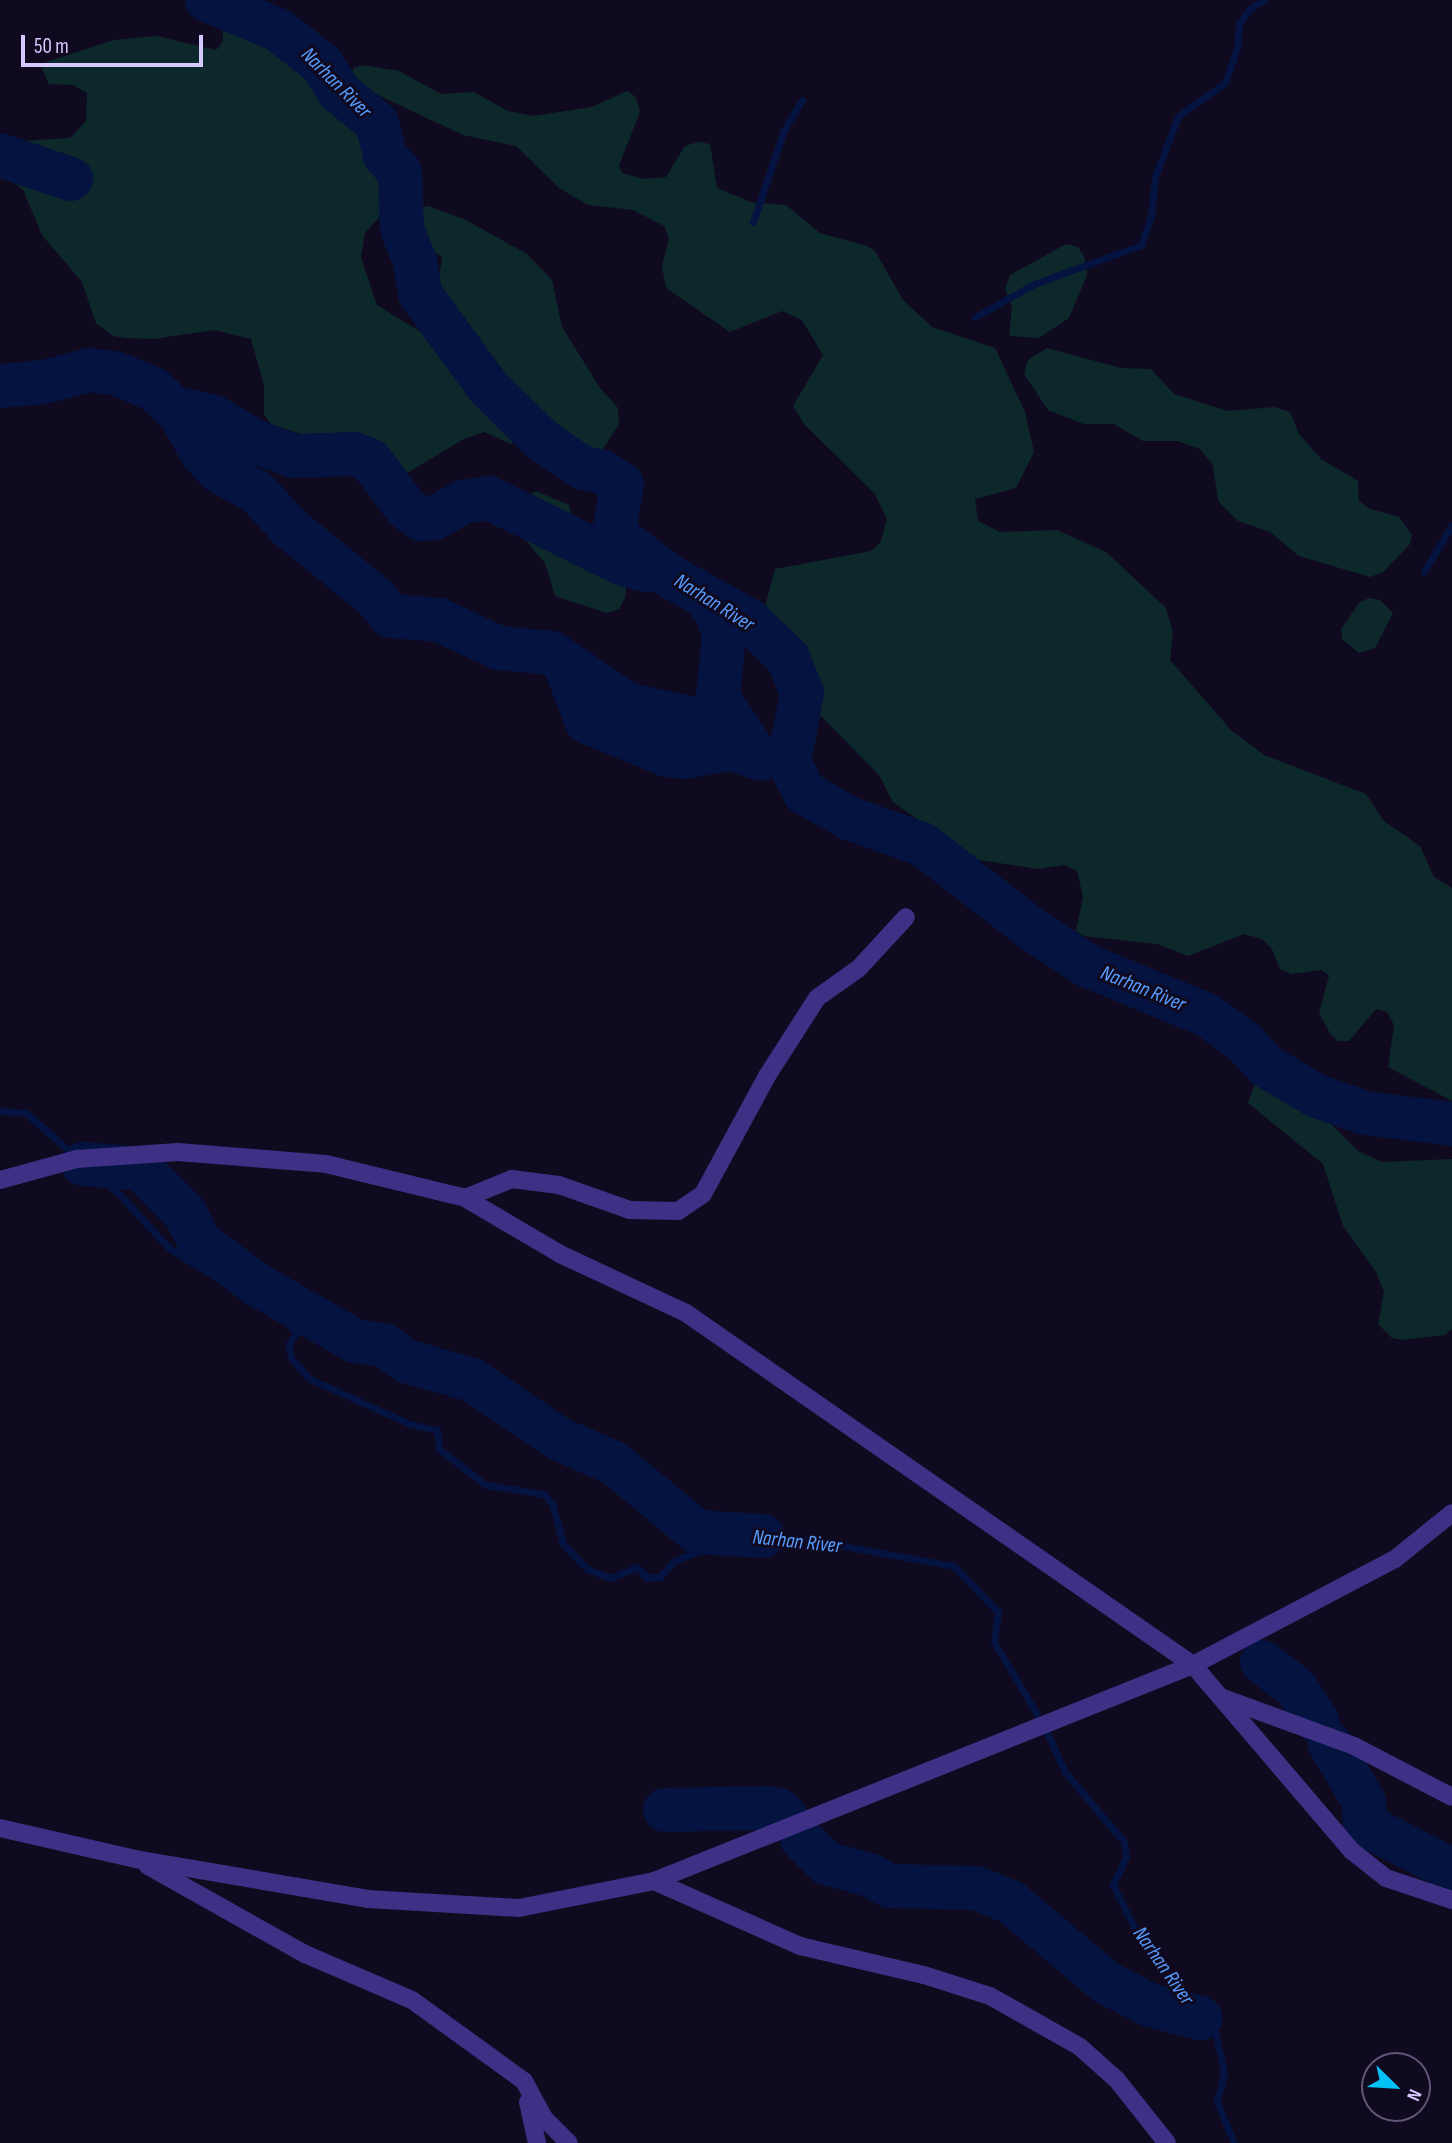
<!DOCTYPE html>
<style>
body{margin:0}
#map{position:relative;width:1452px;height:2143px;overflow:hidden;background:#100a20;font-family:"Sofia Sans Condensed",sans-serif}
div>[style]{position:absolute}
.green>*{inset:0;background:#0d282b}
.stream>*{height:7px;margin:-3.5px;padding:0 3.5px;transform-origin:3.5px;border-radius:3.5px;background:#041340}
.river>*{height:44px;margin:-22px;padding:0 22px;transform-origin:22px;border-radius:22px;background:#041340}
.minor>*{height:18px;margin:-9px;padding:0 9px;transform-origin:9px;border-radius:9px;background:#3d3085}
span{translate:-50% -50%;white-space:nowrap;text-align:center;line-height:1.15;-webkit-text-stroke:6px #100a20;paint-order:stroke}
.water-label{font-size:21px;color:#579eff;font-style:italic}
.north{position:absolute;left:1361px;top:2052px;width:70px;height:70px;box-sizing:border-box;background:#100a20;border:2px solid #5f5679;border-radius:50%;rotate:114deg;font-size:19px;font-weight:700;line-height:28px;text-align:center;color:#d6c9ff}
.north::after{content:'';display:block;margin:auto;width:24px;height:32px;background:#00c0f4;clip-path:polygon(50% 0,100% 100%,50% 72%,0 100%)}
.scale{position:absolute;left:21px;top:35px;width:182px;height:32px;box-sizing:border-box;border:4px solid #d6c9ff;border-top:0;padding-left:9px;font-size:21px;line-height:24px;white-space:nowrap;color:#d6c9ff;-webkit-text-stroke:5px #100a20;paint-order:stroke}
</style>
<div id="map">
<div class="green">
<div style="clip-path:polygon(222px 17px,233px 18px,275px 37px,310px 63px,368px 131px,390px 197px,385px 211px,365px 233px,361px 257px,377px 305px,447px 348px,462px 363px,517px 426px,519px 432px,511px 444px,484px 432px,464px 439px,404px 475px,378px 473px,346px 463px,315px 438px,272px 425px,264px 415px,264px 385px,251px 339px,215px 330px,153px 339px,127px 338px,113px 336px,96px 323px,82px 282px,42px 235px,23px 190px,0 171px,0 142px,70px 138px,86px 121px,87px 93px,73px 85px,49px 84px,40px 64px,114px 40px,157px 36px,216px 50px,223px 41px)"></div>
<div style="clip-path:polygon(363px 65px,399px 71px,441px 94px,474px 92px,508px 111px,533px 116px,592px 107px,627px 91px,636px 97px,640px 112px,619px 165px,622px 173px,644px 179px,666px 177px,685px 146px,698px 142px,710px 144px,717px 188px,751px 202px,786px 205px,820px 233px,867px 246px,875px 251px,903px 300px,932px 327px,995px 348px,1025px 412px,1034px 452px,1016px 488px,975px 499px,978px 521px,1000px 532px,1057px 530px,1106px 552px,1166px 608px,1173px 633px,1170px 660px,1231px 730px,1264px 755px,1366px 794px,1384px 821px,1420px 846px,1434px 877px,1452px 888px,1452px 1101px,1388px 1067px,1394px 1025px,1387px 1012px,1376px 1009px,1349px 1041px,1338px 1041px,1331px 1035px,1319px 1013px,1329px 976px,1322px 970px,1292px 974px,1280px 969px,1272px 949px,1262px 939px,1244px 934px,1188px 956px,1157px 944px,1084px 936px,1076px 931px,1083px 897px,1077px 871px,1065px 865px,1038px 869px,973px 859px,893px 802px,879px 775px,812px 707px,804px 671px,768px 630px,763px 614px,775px 569px,871px 551px,880px 543px,887px 519px,875px 494px,804px 424px,793px 406px,823px 355px,802px 320px,782px 311px,730px 332px,666px 288px,662px 266px,669px 238px,664px 226px,633px 210px,588px 205px,559px 188px,516px 146px,463px 135px,365px 89px,349px 79px,354px 68px)"></div>
<div style="clip-path:polygon(428px 206px,466px 220px,527px 254px,552px 280px,562px 327px,600px 388px,618px 408px,619px 424px,596px 460px,584px 461px,565px 451px,506px 400px,469px 355px,436px 301px,442px 257px,413px 238px,411px 210px)"></div>
<div style="clip-path:polygon(1066px 244px,1078px 247px,1084px 256px,1087px 275px,1069px 318px,1039px 338px,1009px 336px,1012px 307px,1005px 289px,1010px 275px)"></div>
<div style="clip-path:polygon(1047px 348px,1121px 368px,1151px 369px,1174px 394px,1228px 411px,1274px 407px,1290px 412px,1299px 434px,1321px 459px,1358px 481px,1359px 501px,1370px 509px,1399px 517px,1412px 535px,1410px 544px,1383px 572px,1370px 577px,1299px 556px,1270px 532px,1238px 521px,1218px 501px,1213px 465px,1200px 449px,1177px 441px,1143px 441px,1114px 424px,1084px 424px,1048px 410px,1024px 374px,1028px 360px)"></div>
<div style="clip-path:polygon(536px 491px,569px 505px,576px 536px,592px 555px,627px 581px,625px 598px,619px 609px,607px 613px,555px 596px,545px 563px,515px 528px,522px 501px)"></div>
<div style="clip-path:polygon(1369px 598px,1380px 600px,1393px 613px,1375px 648px,1359px 653px,1342px 639px,1341px 629px,1360px 602px)"></div>
<div style="clip-path:polygon(1259px 1072px,1296px 1089px,1358px 1151px,1382px 1162px,1452px 1159px,1452px 1329px,1445px 1335px,1402px 1340px,1392px 1338px,1378px 1324px,1384px 1292px,1376px 1272px,1343px 1226px,1323px 1164px,1248px 1103px)"></div>
</div>
<div class="stream">
<div style="left:753px;top:222px;width:97px;rotate:-71.4deg"></div>
<div style="left:784px;top:130px;width:35px;rotate:-59deg"></div>
<div style="left:975px;top:317px;width:68px;rotate:-29.2deg"></div>
<div style="left:1034px;top:284px;width:114px;rotate:-20deg"></div>
<div style="left:1141px;top:245px;width:31px;rotate:-71deg"></div>
<div style="left:1151px;top:216px;width:39px;rotate:-84deg"></div>
<div style="left:1155px;top:177px;width:65px;rotate:-69.3deg"></div>
<div style="left:1178px;top:116px;width:57px;rotate:-35.1deg"></div>
<div style="left:1225px;top:83px;width:36px;rotate:-71deg"></div>
<div style="left:1237px;top:49px;width:25px;rotate:-85deg"></div>
<div style="left:1239px;top:24px;width:18px;rotate:-56deg"></div>
<div style="left:1249px;top:9px;width:17px;rotate:-31deg"></div>
<div style="left:1424px;top:571px;width:54px;rotate:-58.7deg"></div>
<div style="left:0;top:1111px;width:26px;rotate:4deg"></div>
<div style="left:26px;top:1113px;width:123px;rotate:41.1deg"></div>
<div style="left:119px;top:1194px;width:74px;rotate:47.2deg"></div>
<div style="left:169px;top:1248px;width:141px;rotate:32.2deg"></div>
<div style="left:288px;top:1323px;width:13px;rotate:51deg"></div>
<div style="left:296px;top:1333px;width:13px;rotate:122deg"></div>
<div style="left:289px;top:1344px;width:14px;rotate:82deg"></div>
<div style="left:291px;top:1358px;width:28px;rotate:48deg"></div>
<div style="left:310px;top:1379px;width:110px;rotate:24.2deg"></div>
<div style="left:410px;top:1424px;width:28px;rotate:13deg"></div>
<div style="left:437px;top:1430px;width:19px;rotate:84deg"></div>
<div style="left:439px;top:1449px;width:59px;rotate:37.5deg"></div>
<div style="left:486px;top:1485px;width:59px;rotate:8.8deg"></div>
<div style="left:544px;top:1494px;width:13px;rotate:51deg"></div>
<div style="left:552px;top:1504px;width:41px;rotate:74.6deg"></div>
<div style="left:563px;top:1544px;width:35px;rotate:46deg"></div>
<div style="left:587px;top:1569px;width:26px;rotate:21deg"></div>
<div style="left:611px;top:1578px;width:28px;rotate:-23deg"></div>
<div style="left:637px;top:1567px;width:15px;rotate:48deg"></div>
<div style="left:647px;top:1578px;width:13px;rotate:-4deg"></div>
<div style="left:660px;top:1577px;width:21px;rotate:-49deg"></div>
<div style="left:674px;top:1561px;width:68px;rotate:-21.6deg"></div>
<div style="left:737px;top:1536px;width:57px;rotate:1deg"></div>
<div style="left:794px;top:1537px;width:163px;rotate:10.3deg"></div>
<div style="left:954px;top:1566px;width:64px;rotate:46.3deg"></div>
<div style="left:998px;top:1612px;width:30px;rotate:98deg"></div>
<div style="left:994px;top:1642px;width:84px;rotate:59.2deg"></div>
<div style="left:1048px;top:1735px;width:41px;rotate:65.3deg"></div>
<div style="left:1065px;top:1772px;width:92px;rotate:49.9deg"></div>
<div style="left:1124px;top:1842px;width:15px;rotate:82deg"></div>
<div style="left:1126px;top:1857px;width:31px;rotate:115deg"></div>
<div style="left:1113px;top:1885px;width:60px;rotate:63.4deg"></div>
<div style="left:1140px;top:1939px;width:122px;rotate:51.6deg"></div>
<div style="left:1216px;top:2035px;width:39px;rotate:78deg"></div>
<div style="left:1224px;top:2073px;width:30px;rotate:104deg"></div>
<div style="left:1217px;top:2102px;width:44px;rotate:67.5deg"></div>
</div>
<div class="river">
<div style="left:207px;top:0;width:77px;rotate:22.9deg"></div>
<div style="left:278px;top:30px;width:56px;rotate:37.7deg"></div>
<div style="left:322px;top:64px;width:31px;rotate:59deg"></div>
<div style="left:338px;top:91px;width:50px;rotate:39.4deg"></div>
<div style="left:377px;top:123px;width:34px;rotate:76deg"></div>
<div style="left:385px;top:156px;width:22px;rotate:47deg"></div>
<div style="left:400px;top:172px;width:57px;rotate:88deg"></div>
<div style="left:402px;top:229px;width:35px;rotate:68deg"></div>
<div style="left:415px;top:261px;width:33px;rotate:81deg"></div>
<div style="left:420px;top:294px;width:115px;rotate:53.8deg"></div>
<div style="left:488px;top:387px;width:76px;rotate:44.5deg"></div>
<div style="left:542px;top:440px;width:47px;rotate:34.7deg"></div>
<div style="left:581px;top:467px;width:22px;rotate:13deg"></div>
<div style="left:602px;top:472px;width:23px;rotate:31deg"></div>
<div style="left:622px;top:484px;width:44px;rotate:99.2deg"></div>
<div style="left:615px;top:527px;width:15px;rotate:62deg"></div>
<div style="left:622px;top:540px;width:61px;rotate:37.1deg"></div>
<div style="left:671px;top:577px;width:90px;rotate:29.1deg"></div>
<div style="left:750px;top:621px;width:53px;rotate:44.2deg"></div>
<div style="left:788px;top:658px;width:37px;rotate:68deg"></div>
<div style="left:802px;top:692px;width:71px;rotate:100.5deg"></div>
<div style="left:789px;top:762px;width:35px;rotate:63deg"></div>
<div style="left:805px;top:793px;width:53px;rotate:29.5deg"></div>
<div style="left:851px;top:819px;width:75px;rotate:19.4deg"></div>
<div style="left:922px;top:844px;width:144px;rotate:37.7deg"></div>
<div style="left:1036px;top:932px;width:62px;rotate:33.2deg"></div>
<div style="left:1088px;top:966px;width:129px;rotate:22.4deg"></div>
<div style="left:1207px;top:1015px;width:46px;rotate:36.1deg"></div>
<div style="left:1244px;top:1042px;width:33px;rotate:47deg"></div>
<div style="left:1266px;top:1066px;width:59px;rotate:30.5deg"></div>
<div style="left:1317px;top:1096px;width:51px;rotate:19.5deg"></div>
<div style="left:1365px;top:1113px;width:88px;rotate:7.2deg"></div>
<div style="left:0;top:155px;width:75px;rotate:18.7deg"></div>
<div style="left:0;top:386px;width:44px;rotate:-5.2deg"></div>
<div style="left:44px;top:382px;width:47px;rotate:-14.9deg"></div>
<div style="left:89px;top:370px;width:26px;rotate:7deg"></div>
<div style="left:115px;top:373px;width:41px;rotate:22.8deg"></div>
<div style="left:153px;top:389px;width:28px;rotate:42deg"></div>
<div style="left:174px;top:408px;width:41px;rotate:12.7deg"></div>
<div style="left:214px;top:417px;width:47px;rotate:31deg"></div>
<div style="left:254px;top:441px;width:43px;rotate:20.6deg"></div>
<div style="left:294px;top:456px;width:60px;rotate:-1.9deg"></div>
<div style="left:354px;top:454px;width:17px;rotate:21deg"></div>
<div style="left:370px;top:460px;width:60px;rotate:53.1deg"></div>
<div style="left:406px;top:508px;width:19px;rotate:36deg"></div>
<div style="left:421px;top:519px;width:14px;rotate:-4deg"></div>
<div style="left:435px;top:518px;width:32px;rotate:-30deg"></div>
<div style="left:463px;top:502px;width:26px;rotate:-9deg"></div>
<div style="left:489px;top:498px;width:149px;rotate:26.2deg"></div>
<div style="left:623px;top:564px;width:24px;rotate:15deg"></div>
<div style="left:177px;top:409px;width:51px;rotate:60.4deg"></div>
<div style="left:202px;top:453px;width:26px;rotate:47deg"></div>
<div style="left:220px;top:472px;width:42px;rotate:28.4deg"></div>
<div style="left:257px;top:492px;width:49px;rotate:47.5deg"></div>
<div style="left:290px;top:528px;width:109px;rotate:39.1deg"></div>
<div style="left:375px;top:597px;width:25px;rotate:50deg"></div>
<div style="left:391px;top:616px;width:48px;rotate:4.8deg"></div>
<div style="left:439px;top:620px;width:66px;rotate:25deg"></div>
<div style="left:499px;top:648px;width:53px;rotate:5.4deg"></div>
<div style="left:552px;top:653px;width:91px;rotate:34.2deg"></div>
<div style="left:627px;top:704px;width:89px;rotate:12.9deg"></div>
<div style="left:714px;top:724px;width:37px;rotate:27deg"></div>
<div style="left:704px;top:596px;width:21px;rotate:53deg"></div>
<div style="left:717px;top:613px;width:23px;rotate:72deg"></div>
<div style="left:724px;top:635px;width:62px;rotate:95.5deg"></div>
<div style="left:718px;top:697px;width:56px;rotate:56.6deg"></div>
<div style="left:564px;top:662px;width:64px;rotate:69deg"></div>
<div style="left:587px;top:722px;width:87px;rotate:22.4deg"></div>
<div style="left:667px;top:755px;width:17px;rotate:7deg"></div>
<div style="left:684px;top:757px;width:48px;rotate:-9.7deg"></div>
<div style="left:731px;top:749px;width:32px;rotate:18deg"></div>
<div style="left:83px;top:1164px;width:58px;rotate:4.9deg"></div>
<div style="left:141px;top:1169px;width:62px;rotate:45deg"></div>
<div style="left:185px;top:1213px;width:33px;rotate:63deg"></div>
<div style="left:200px;top:1242px;width:70px;rotate:36.9deg"></div>
<div style="left:256px;top:1284px;width:114px;rotate:29.9deg"></div>
<div style="left:355px;top:1341px;width:29px;rotate:8deg"></div>
<div style="left:384px;top:1345px;width:27px;rotate:36deg"></div>
<div style="left:406px;top:1361px;width:69px;rotate:16.1deg"></div>
<div style="left:472px;top:1380px;width:105px;rotate:34.1deg"></div>
<div style="left:559px;top:1439px;width:60px;rotate:23.6deg"></div>
<div style="left:614px;top:1463px;width:108px;rotate:39.7deg"></div>
<div style="left:697px;top:1532px;width:66px;rotate:3.5deg"></div>
<div style="left:1262px;top:1662px;width:43px;rotate:37.4deg"></div>
<div style="left:1296px;top:1688px;width:40px;rotate:57.1deg"></div>
<div style="left:1330px;top:1744px;width:67px;rotate:59.6deg"></div>
<div style="left:1364px;top:1802px;width:23px;rotate:88deg"></div>
<div style="left:1365px;top:1825px;width:98px;rotate:27.3deg"></div>
<div style="left:665px;top:1810px;width:101px;rotate:-1.1deg"></div>
<div style="left:766px;top:1808px;width:13px;rotate:9deg"></div>
<div style="left:779px;top:1810px;width:10px;rotate:45deg"></div>
<div style="left:802px;top:1839px;width:34px;rotate:45deg"></div>
<div style="left:826px;top:1863px;width:45px;rotate:15.6deg"></div>
<div style="left:869px;top:1875px;width:24px;rotate:28deg"></div>
<div style="left:890px;top:1886px;width:86px;rotate:1.3deg"></div>
<div style="left:976px;top:1888px;width:38px;rotate:22deg"></div>
<div style="left:1011px;top:1902px;width:126px;rotate:40.2deg"></div>
<div style="left:1107px;top:1983px;width:48px;rotate:27.1deg"></div>
<div style="left:1150px;top:2005px;width:52px;rotate:14.6deg"></div>
</div>
<div class="minor">
<div style="left:0;top:1180px;width:80px;rotate:-15.3deg"></div>
<div style="left:77px;top:1159px;width:101px;rotate:-4deg"></div>
<div style="left:178px;top:1152px;width:148px;rotate:4.6deg"></div>
<div style="left:326px;top:1164px;width:143px;rotate:13.7deg"></div>
<div style="left:465px;top:1198px;width:110px;rotate:30.5deg"></div>
<div style="left:560px;top:1254px;width:139px;rotate:25.1deg"></div>
<div style="left:686px;top:1313px;width:617px;rotate:34.77deg"></div>
<div style="left:1193px;top:1665px;width:228px;rotate:-27.7deg"></div>
<div style="left:1395px;top:1559px;width:73px;rotate:-38.9deg"></div>
<div style="left:465px;top:1198px;width:51px;rotate:-22deg"></div>
<div style="left:512px;top:1179px;width:47px;rotate:7.3deg"></div>
<div style="left:559px;top:1185px;width:75px;rotate:19.4deg"></div>
<div style="left:630px;top:1210px;width:48px;rotate:1.2deg"></div>
<div style="left:678px;top:1211px;width:30px;rotate:-34deg"></div>
<div style="left:703px;top:1194px;width:134px;rotate:-61.5deg"></div>
<div style="left:767px;top:1076px;width:93px;rotate:-57.3deg"></div>
<div style="left:817px;top:998px;width:52px;rotate:-35.5deg"></div>
<div style="left:859px;top:968px;width:69px;rotate:-47.3deg"></div>
<div style="left:1223px;top:1698px;width:140px;rotate:20.1deg"></div>
<div style="left:1354px;top:1746px;width:110px;rotate:27.5deg"></div>
<div style="left:0;top:1828px;width:139px;rotate:12.9deg"></div>
<div style="left:135px;top:1859px;width:236px;rotate:9.7deg"></div>
<div style="left:368px;top:1899px;width:151px;rotate:3.4deg"></div>
<div style="left:519px;top:1908px;width:138px;rotate:-11.3deg"></div>
<div style="left:654px;top:1881px;width:581px;rotate:-21.84deg"></div>
<div style="left:1193px;top:1665px;width:245px;rotate:49.5deg"></div>
<div style="left:1352px;top:1851px;width:43px;rotate:38.5deg"></div>
<div style="left:1386px;top:1878px;width:70px;rotate:18.4deg"></div>
<div style="left:148px;top:1866px;width:180px;rotate:29.3deg"></div>
<div style="left:305px;top:1954px;width:116px;rotate:23.3deg"></div>
<div style="left:412px;top:2000px;width:138px;rotate:35.9deg"></div>
<div style="left:524px;top:2081px;width:42px;rotate:61.6deg"></div>
<div style="left:544px;top:2118px;width:35px;rotate:45deg"></div>
<div style="left:654px;top:1881px;width:160px;rotate:24deg"></div>
<div style="left:800px;top:1946px;width:127px;rotate:13.2deg"></div>
<div style="left:924px;top:1975px;width:69px;rotate:17.7deg"></div>
<div style="left:990px;top:1996px;width:103px;rotate:29.5deg"></div>
<div style="left:1080px;top:2047px;width:50px;rotate:41.7deg"></div>
<div style="left:1117px;top:2080px;width:80px;rotate:51.6deg"></div>
<div style="left:528px;top:2102px;width:42px;rotate:77.6deg"></div>
</div>
<div class="water-label">
<span style="left:336px;top:83px;rotate:45deg">Narhan River</span>
<span style="left:714px;top:603px;rotate:32deg">Narhan River</span>
<span style="left:1143px;top:989px;rotate:22deg">Narhan River</span>
<span style="left:797px;top:1542px;rotate:6deg">Narhan River</span>
<span style="left:1163px;top:1966px;rotate:55deg">Narhan River</span>
</div>
<div class="north">N</div>
<div class="scale">50 m</div>
</div>
